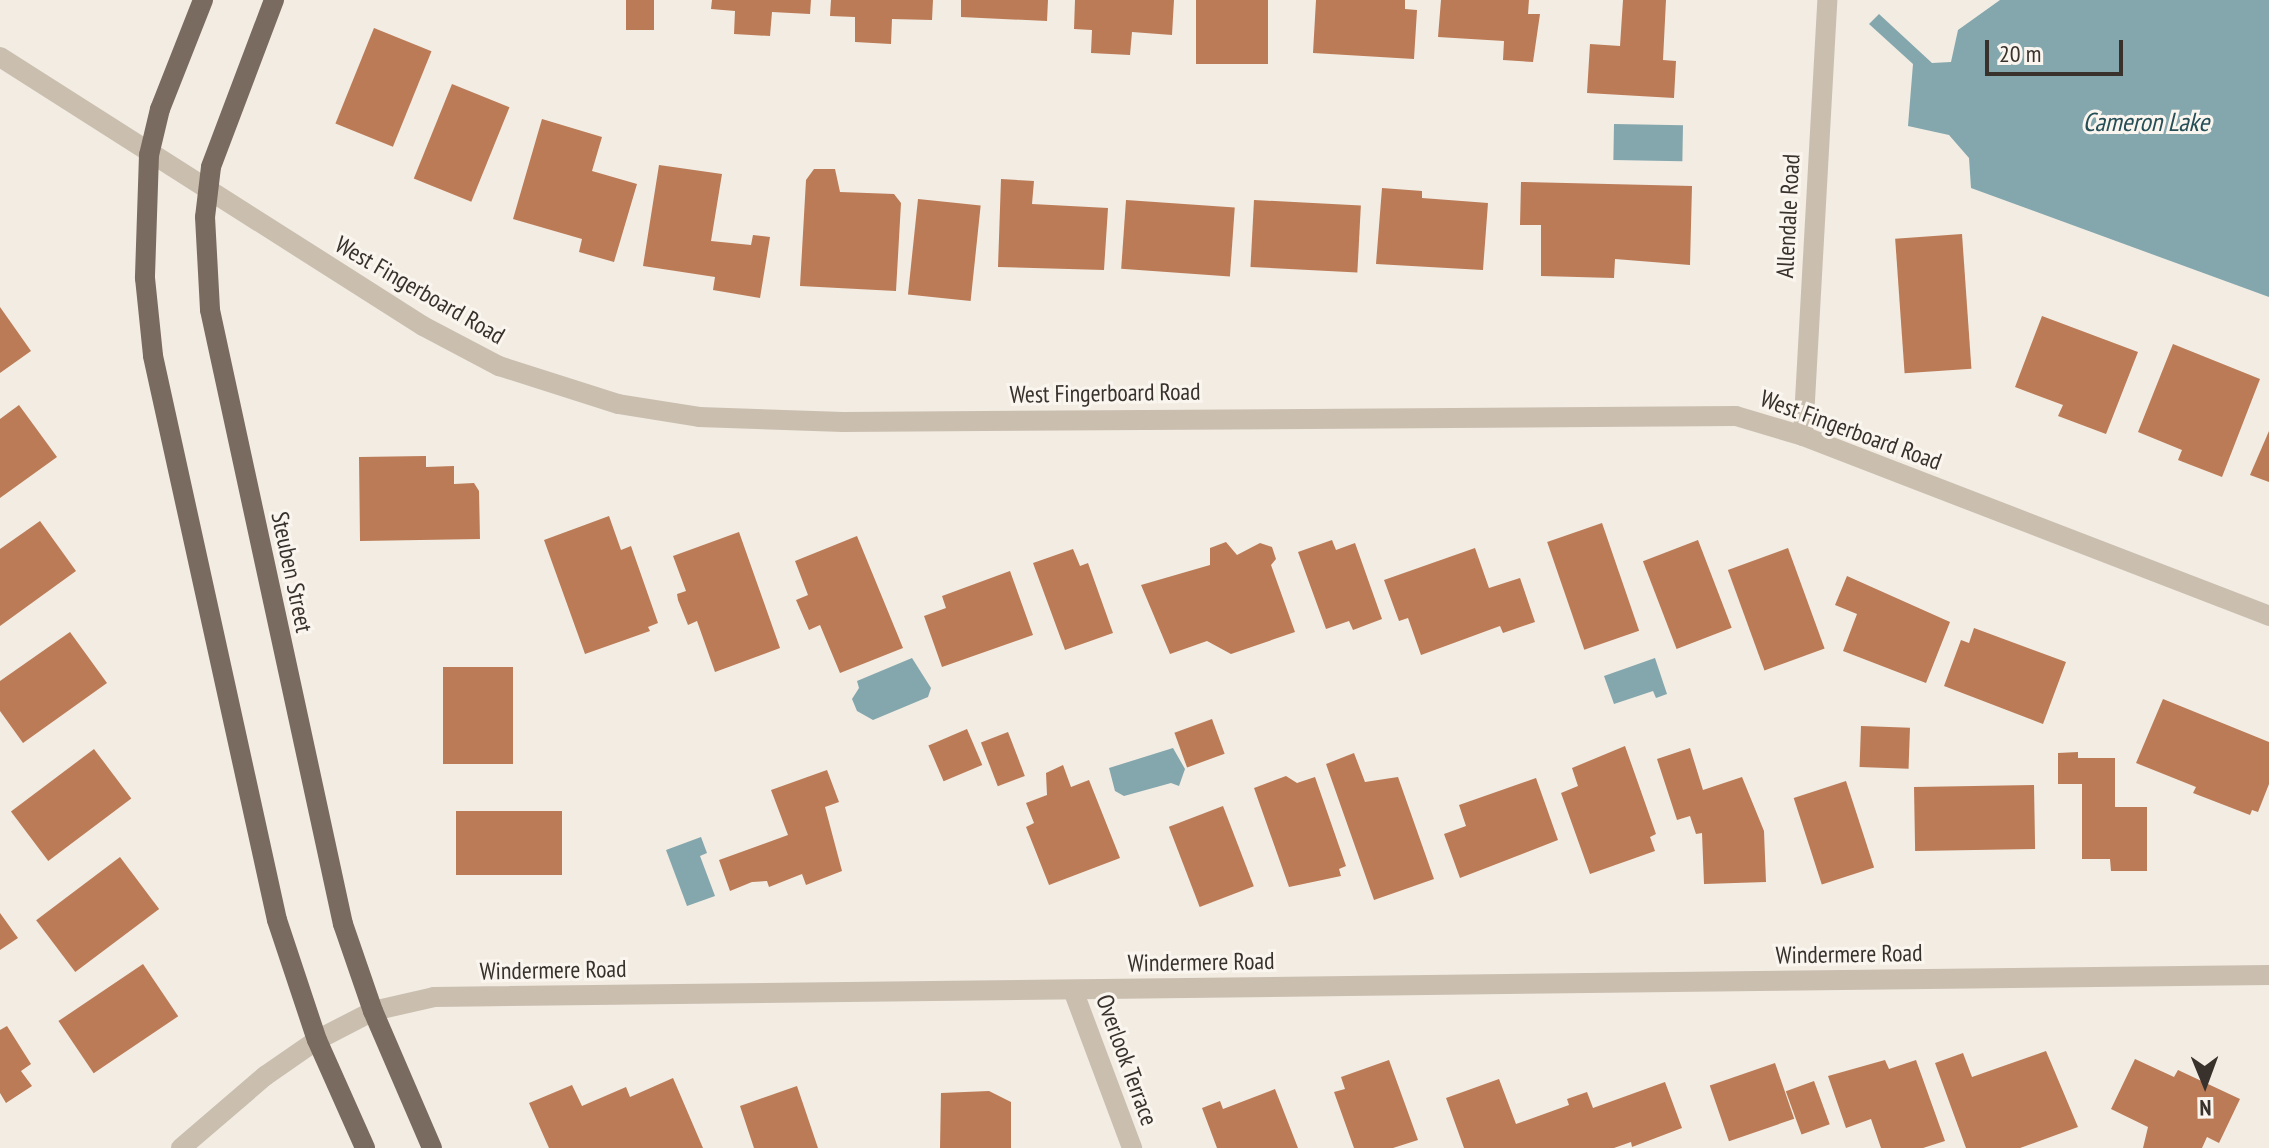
<!DOCTYPE html>
<style>
body{margin:0}
#map{position:relative;width:2269px;height:1148px;overflow:hidden;background:#f2ece2;font-family:"PT Sans Narrow",sans-serif}
div>[style]{position:absolute}
.water>*{inset:0;background:#84a6ad;transform-origin:0 0}
.building>*{inset:0;background:#bb7b57;transform-origin:0 0}
.minor>*{height:20px;margin:-10px;padding:0 10px;transform-origin:10px;border-radius:10px;background:#cabeaf}
.tertiary>*{height:20px;margin:-10px;padding:0 10px;transform-origin:10px;border-radius:10px;background:#cabeaf}
.primary>*{height:20px;margin:-10px;padding:0 10px;transform-origin:10px;border-radius:10px;background:#796b5f}
span{translate:-50% -50%;white-space:nowrap;text-align:center;line-height:1.15;-webkit-text-stroke:6px #faf6ef;paint-order:stroke}
.street-label{font-size:24px;color:#39322c}
.water-label{font-size:26px;color:#254e57;font-style:italic}
.north{position:absolute;left:2165px;top:1044px;width:80px;height:80px;-webkit-text-stroke:6px #faf6ef;paint-order:stroke;rotate:179deg;font-size:22px;font-weight:700;line-height:32px;text-align:center;color:#39322c}
.north::after{content:'';display:block;margin:auto;width:28px;height:36px;background:#39322c;clip-path:polygon(50% 0,100% 100%,50% 72%,0 100%)}
.scale{position:absolute;left:1985px;top:40px;width:138px;height:36px;box-sizing:border-box;border:4px solid #39322c;border-top:0;padding-left:10px;font-size:24px;line-height:28px;white-space:nowrap;color:#39322c;-webkit-text-stroke:6px #faf6ef;paint-order:stroke}
</style>
<div id="map">
<div class="water">
<div style="clip-path:polygon(2000px 0,2269px 0,2269px 297px,1971px 188px,1969px 158px,1949px 135px,1908px 126px,1913px 64px,1869px 24px,1879px 14px,1932px 63px,1951px 62px,1958px 30px)"></div>
<div style="left:1614px;top:124px;width:69px;height:36px;rotate:1deg"></div>
<div style="clip-path:polygon(912px 658px,931px 688px,928px 697px,873px 720px,857px 711px,852px 699px,859px 688px,857px 681px)"></div>
<div style="clip-path:polygon(1655px 658px,1667px 694px,1656px 698px,1653px 691px,1614px 704px,1604px 676px)"></div>
<div style="clip-path:polygon(1173px 748px,1185px 769px,1179px 786px,1171px 783px,1124px 796px,1115px 791px,1109px 768px)"></div>
<div style="clip-path:polygon(701px 837px,707px 853px,700px 856px,715px 896px,687px 906px,666px 850px)"></div>
</div>
<div class="building">
<div style="left:626px;top:0;width:28px;height:30px"></div>
<div style="clip-path:polygon(712px 0,811px 0,810px 14px,772px 12px,770px 36px,734px 34px,735px 11px,711px 9px)"></div>
<div style="clip-path:polygon(831px 0,933px 0,932px 20px,892px 19px,891px 44px,855px 42px,855px 17px,830px 16px)"></div>
<div style="clip-path:polygon(961px 0,1048px 0,1047px 21px,961px 17px)"></div>
<div style="clip-path:polygon(1075px 0,1174px 0,1172px 35px,1132px 32px,1130px 55px,1091px 53px,1092px 30px,1074px 29px)"></div>
<div style="left:1196px;top:0;width:72px;height:64px"></div>
<div style="clip-path:polygon(1316px 0,1405px 0,1405px 9px,1417px 10px,1414px 59px,1313px 53px)"></div>
<div style="clip-path:polygon(1441px 0,1529px 0,1528px 14px,1540px 14px,1533px 62px,1503px 60px,1504px 41px,1438px 37px)"></div>
<div style="clip-path:polygon(1623px 0,1666px 0,1663px 60px,1676px 61px,1674px 98px,1587px 93px,1590px 44px,1620px 46px)"></div>
<div style="left:374px;top:28px;width:62px;height:103px;rotate:22deg"></div>
<div style="left:452px;top:84px;width:62px;height:102px;rotate:22deg"></div>
<div style="clip-path:polygon(542px 119px,602px 137px,592px 171px,637px 184px,614px 262px,579px 252px,582px 239px,513px 219px)"></div>
<div style="clip-path:polygon(659px 165px,722px 174px,711px 241px,751px 245px,753px 235px,770px 237px,760px 298px,713px 290px,715px 277px,643px 266px)"></div>
<div style="clip-path:polygon(814px 169px,835px 169px,840px 192px,894px 194px,901px 203px,896px 291px,800px 286px,806px 180px)"></div>
<div style="clip-path:polygon(1001px 179px,1034px 181px,1032px 204px,1108px 208px,1104px 270px,998px 267px)"></div>
<div style="clip-path:polygon(1521px 182px,1692px 186px,1690px 265px,1615px 259px,1614px 278px,1541px 276px,1541px 225px,1520px 225px)"></div>
<div style="clip-path:polygon(1382px 188px,1422px 191px,1422px 198px,1488px 203px,1483px 270px,1376px 264px)"></div>
<div style="left:918px;top:199px;width:63px;height:96px;rotate:6deg"></div>
<div style="left:1126px;top:200px;width:109px;height:69px;rotate:4deg"></div>
<div style="left:1254px;top:200px;width:107px;height:67px;rotate:3deg"></div>
<div style="left:1962px;top:234px;width:135px;height:67px;rotate:86deg"></div>
<div style="clip-path:polygon(0 307px,31px 351px,0 373px)"></div>
<div style="clip-path:polygon(2042px 316px,2138px 352px,2106px 434px,2058px 416px,2063px 405px,2015px 387px)"></div>
<div style="clip-path:polygon(2173px 344px,2260px 379px,2222px 477px,2178px 460px,2182px 450px,2138px 432px)"></div>
<div style="clip-path:polygon(19px 405px,57px 457px,0 498px,0 419px)"></div>
<div style="clip-path:polygon(2269px 431px,2269px 482px,2250px 475px)"></div>
<div style="clip-path:polygon(426px 456px,426px 467px,454px 466px,454px 484px,474px 483px,479px 491px,480px 539px,360px 541px,359px 457px)"></div>
<div style="clip-path:polygon(609px 516px,621px 550px,631px 546px,658px 623px,648px 627px,650px 631px,585px 654px,544px 540px)"></div>
<div style="clip-path:polygon(40px 521px,76px 571px,0 626px,0 549px)"></div>
<div style="left:1602px;top:523px;width:114px;height:58px;rotate:71deg"></div>
<div style="clip-path:polygon(739px 532px,780px 648px,715px 672px,697px 621px,688px 625px,678px 600px,677px 594px,686px 591px,673px 556px)"></div>
<div style="clip-path:polygon(857px 536px,903px 648px,840px 673px,820px 625px,809px 630px,796px 600px,808px 595px,795px 561px)"></div>
<div style="clip-path:polygon(1332px 540px,1336px 550px,1355px 543px,1382px 619px,1353px 630px,1349px 621px,1326px 629px,1298px 552px)"></div>
<div style="left:1698px;top:540px;width:94px;height:59px;rotate:69deg"></div>
<div style="clip-path:polygon(1226px 542px,1237px 555px,1260px 543px,1272px 547px,1276px 559px,1271px 565px,1295px 632px,1231px 654px,1207px 641px,1170px 654px,1141px 585px,1210px 565px,1210px 548px)"></div>
<div style="clip-path:polygon(1475px 548px,1489px 588px,1520px 578px,1535px 622px,1503px 633px,1500px 626px,1421px 655px,1408px 618px,1399px 621px,1384px 580px)"></div>
<div style="left:1788px;top:548px;width:107px;height:64px;rotate:70deg"></div>
<div style="clip-path:polygon(1073px 549px,1080px 566px,1088px 563px,1113px 633px,1065px 650px,1033px 563px)"></div>
<div style="clip-path:polygon(1010px 571px,1033px 635px,942px 667px,924px 616px,946px 608px,942px 596px)"></div>
<div style="clip-path:polygon(1847px 576px,1950px 622px,1926px 683px,1843px 651px,1857px 614px,1835px 605px)"></div>
<div style="clip-path:polygon(1974px 628px,2066px 662px,2043px 724px,1944px 686px,1961px 640px,1969px 643px)"></div>
<div style="clip-path:polygon(70px 632px,107px 683px,23px 743px,0 711px,0 681px)"></div>
<div style="left:443px;top:667px;width:70px;height:97px"></div>
<div style="clip-path:polygon(2163px 699px,2269px 742px,2269px 784px,2258px 812px,2252px 810px,2250px 815px,2193px 793px,2196px 787px,2136px 763px)"></div>
<div style="left:1212px;top:719px;width:37px;height:40px;rotate:70deg"></div>
<div style="left:1861px;top:726px;width:49px;height:41px;rotate:2deg"></div>
<div style="left:967px;top:729px;width:39px;height:42px;rotate:67deg"></div>
<div style="left:1008px;top:732px;width:47px;height:29px;rotate:69deg"></div>
<div style="clip-path:polygon(1625px 746px,1656px 834px,1650px 837px,1655px 851px,1590px 874px,1561px 793px,1578px 786px,1572px 768px)"></div>
<div style="clip-path:polygon(1690px 748px,1703px 790px,1742px 777px,1764px 831px,1766px 882px,1704px 884px,1702px 833px,1696px 834px,1690px 816px,1677px 820px,1657px 759px)"></div>
<div style="left:94px;top:749px;width:62px;height:104px;rotate:53deg"></div>
<div style="clip-path:polygon(2078px 752px,2078px 758px,2115px 758px,2115px 807px,2147px 807px,2147px 871px,2111px 871px,2110px 859px,2082px 859px,2082px 784px,2058px 784px,2058px 753px)"></div>
<div style="clip-path:polygon(1354px 753px,1365px 782px,1398px 777px,1434px 879px,1374px 900px,1326px 764px)"></div>
<div style="clip-path:polygon(1063px 765px,1071px 787px,1089px 780px,1120px 858px,1049px 885px,1026px 827px,1034px 823px,1026px 803px,1047px 795px,1046px 773px)"></div>
<div style="clip-path:polygon(827px 770px,839px 802px,825px 807px,842px 871px,806px 885px,802px 874px,769px 887px,767px 881px,752px 882px,730px 891px,719px 860px,788px 835px,771px 790px)"></div>
<div style="clip-path:polygon(1286px 776px,1297px 783px,1315px 777px,1346px 866px,1339px 869px,1341px 876px,1289px 887px,1254px 788px)"></div>
<div style="clip-path:polygon(1536px 778px,1558px 840px,1460px 878px,1444px 834px,1466px 826px,1459px 805px)"></div>
<div style="left:1846px;top:781px;width:91px;height:55px;rotate:72deg"></div>
<div style="left:2034px;top:785px;width:64px;height:120px;rotate:89deg"></div>
<div style="left:1223px;top:806px;width:86px;height:58px;rotate:69deg"></div>
<div style="left:456px;top:811px;width:106px;height:64px"></div>
<div style="left:120px;top:857px;width:65px;height:105px;rotate:53deg"></div>
<div style="clip-path:polygon(0 913px,18px 938px,0 950px)"></div>
<div style="left:143px;top:964px;width:63px;height:102px;rotate:56deg"></div>
<div style="clip-path:polygon(7px 1026px,31px 1064px,21px 1071px,32px 1086px,6px 1103px,0 1093px,0 1030px)"></div>
<div style="clip-path:polygon(2046px 1051px,2078px 1127px,2020px 1148px,1966px 1148px,1935px 1063px,1963px 1053px,1972px 1077px)"></div>
<div style="clip-path:polygon(2135px 1059px,2174px 1077px,2178px 1070px,2240px 1099px,2219px 1143px,2207px 1137px,2202px 1148px,2143px 1148px,2148px 1127px,2111px 1109px)"></div>
<div style="clip-path:polygon(1389px 1060px,1418px 1140px,1393px 1148px,1354px 1148px,1334px 1092px,1345px 1089px,1341px 1077px)"></div>
<div style="clip-path:polygon(1885px 1060px,1889px 1069px,1916px 1060px,1945px 1141px,1923px 1148px,1881px 1148px,1871px 1119px,1846px 1128px,1828px 1076px)"></div>
<div style="left:1775px;top:1063px;width:59px;height:69px;rotate:71deg"></div>
<div style="clip-path:polygon(673px 1078px,703px 1148px,549px 1148px,529px 1103px,572px 1085px,582px 1106px,626px 1087px,630px 1097px)"></div>
<div style="clip-path:polygon(1499px 1079px,1516px 1124px,1569px 1105px,1567px 1099px,1587px 1092px,1593px 1108px,1665px 1082px,1682px 1128px,1632px 1147px,1631px 1142px,1614px 1148px,1464px 1148px,1446px 1098px)"></div>
<div style="left:1814px;top:1081px;width:46px;height:30px;rotate:70deg"></div>
<div style="clip-path:polygon(797px 1086px,818px 1148px,754px 1148px,740px 1106px)"></div>
<div style="clip-path:polygon(1275px 1089px,1298px 1148px,1217px 1148px,1202px 1108px,1220px 1101px,1223px 1109px)"></div>
<div style="clip-path:polygon(989px 1091px,1011px 1102px,1011px 1148px,940px 1148px,941px 1093px)"></div>
</div>
<div class="minor">
<div style="left:1803px;top:436px;width:437px;rotate:-86.8deg"></div>
<div style="left:1073px;top:990px;width:169px;rotate:69.5deg"></div>
<div style="left:181px;top:1148px;width:111px;rotate:-40.6deg"></div>
<div style="left:265px;top:1076px;width:63px;rotate:-34.7deg"></div>
<div style="left:317px;top:1040px;width:63px;rotate:-27.4deg"></div>
<div style="left:373px;top:1011px;width:63px;rotate:-12.9deg"></div>
<div style="left:434px;top:997px;width:1835px;rotate:-0.69deg"></div>
</div>
<div class="tertiary">
<div style="left:0;top:57px;width:501px;rotate:32.45deg"></div>
<div style="left:423px;top:326px;width:86px;rotate:27.8deg"></div>
<div style="left:499px;top:366px;width:125px;rotate:17.7deg"></div>
<div style="left:618px;top:404px;width:82px;rotate:9.1deg"></div>
<div style="left:699px;top:417px;width:144px;rotate:2deg"></div>
<div style="left:843px;top:422px;width:893px;rotate:-0.38deg"></div>
<div style="left:1736px;top:416px;width:70px;rotate:16.6deg"></div>
<div style="left:1803px;top:436px;width:500px;rotate:21.1deg"></div>
</div>
<div class="primary">
<div style="left:203px;top:0;width:117px;rotate:111.5deg"></div>
<div style="left:160px;top:109px;width:47px;rotate:103.4deg"></div>
<div style="left:149px;top:155px;width:123px;rotate:91.9deg"></div>
<div style="left:145px;top:278px;width:78px;rotate:84.1deg"></div>
<div style="left:153px;top:356px;width:577px;rotate:77.6deg"></div>
<div style="left:277px;top:920px;width:126px;rotate:71.6deg"></div>
<div style="left:317px;top:1040px;width:118px;rotate:66deg"></div>
<div style="left:274px;top:0;width:178px;rotate:110.7deg"></div>
<div style="left:211px;top:167px;width:50px;rotate:96.8deg"></div>
<div style="left:205px;top:217px;width:93px;rotate:86.9deg"></div>
<div style="left:210px;top:310px;width:628px;rotate:77.78deg"></div>
<div style="left:343px;top:924px;width:92px;rotate:71deg"></div>
<div style="left:373px;top:1011px;width:149px;rotate:66.7deg"></div>
</div>
<div class="street-label">
<span style="left:1788px;top:216px;rotate:-87deg">Allendale Road</span>
<span style="left:420px;top:290px;rotate:30deg">West Fingerboard Road</span>
<span style="left:1105px;top:393px;rotate:-1deg">West Fingerboard Road</span>
<span style="left:1851px;top:430px;rotate:20deg">West Fingerboard Road</span>
<span style="left:292px;top:572px;rotate:78deg">Steuben Street</span>
<span style="left:1849px;top:954px;rotate:-1deg">Windermere Road</span>
<span style="left:1201px;top:962px;rotate:-1deg">Windermere Road</span>
<span style="left:553px;top:970px;rotate:-1deg">Windermere Road</span>
<span style="left:1127px;top:1060px;rotate:70deg">Overlook Terrace</span>
</div>
<div class="water-label">
<span style="left:2146px;top:122px">Cameron Lake</span>
</div>
<div class="north">N</div>
<div class="scale">20 m</div>
</div>
